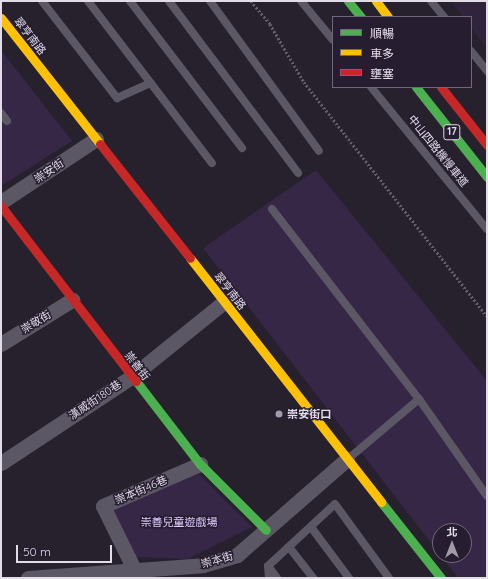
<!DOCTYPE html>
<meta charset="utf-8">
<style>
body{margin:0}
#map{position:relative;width:488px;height:579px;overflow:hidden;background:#26212c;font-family:Quicksand,"Noto Sans TC",sans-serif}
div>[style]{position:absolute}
.built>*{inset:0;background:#30243c}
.green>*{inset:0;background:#352745}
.path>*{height:2.5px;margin-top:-1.25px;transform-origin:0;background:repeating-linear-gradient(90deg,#635d69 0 2px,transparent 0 4px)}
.lane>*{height:8px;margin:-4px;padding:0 4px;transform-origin:4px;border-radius:4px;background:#5c5764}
.street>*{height:15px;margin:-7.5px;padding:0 7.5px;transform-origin:7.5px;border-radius:7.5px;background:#5c5764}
.fast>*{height:9px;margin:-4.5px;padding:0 4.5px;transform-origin:4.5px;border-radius:4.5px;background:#4caf50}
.slow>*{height:9px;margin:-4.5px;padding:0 4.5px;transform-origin:4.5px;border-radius:4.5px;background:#ffc107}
.jam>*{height:9px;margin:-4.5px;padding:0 4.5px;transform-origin:4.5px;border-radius:4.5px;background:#c62828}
.dots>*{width:11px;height:11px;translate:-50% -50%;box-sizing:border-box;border:2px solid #261d30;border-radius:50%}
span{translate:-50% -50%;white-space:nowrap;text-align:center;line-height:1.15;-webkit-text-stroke:3px #261d30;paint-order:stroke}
.shield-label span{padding:1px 3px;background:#261d30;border:1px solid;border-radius:3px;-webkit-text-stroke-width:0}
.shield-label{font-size:10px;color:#e2dce9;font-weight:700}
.street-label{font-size:11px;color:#e2dce9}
.poi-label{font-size:11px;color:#e2dce9;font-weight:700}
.left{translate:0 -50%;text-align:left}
.park-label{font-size:11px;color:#dfc9fd}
.frame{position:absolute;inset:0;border:2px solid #e2dce9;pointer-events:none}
.legend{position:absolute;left:332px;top:16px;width:140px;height:72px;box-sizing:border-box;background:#261d30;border:1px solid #71697a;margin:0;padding:5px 7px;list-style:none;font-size:12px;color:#e2dce9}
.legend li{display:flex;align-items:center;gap:8px;height:20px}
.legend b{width:20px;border:1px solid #71697a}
.north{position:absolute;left:432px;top:523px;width:40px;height:40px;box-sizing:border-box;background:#261d30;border:1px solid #71697a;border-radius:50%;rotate:0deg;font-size:11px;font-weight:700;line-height:16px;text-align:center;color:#e2dce9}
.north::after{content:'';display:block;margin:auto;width:14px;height:18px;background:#a09ba7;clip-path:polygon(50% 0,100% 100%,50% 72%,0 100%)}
.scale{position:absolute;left:16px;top:545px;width:96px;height:18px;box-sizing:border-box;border:2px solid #e2dce9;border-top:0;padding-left:5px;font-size:12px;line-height:14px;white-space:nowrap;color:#e2dce9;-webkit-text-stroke:3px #261d30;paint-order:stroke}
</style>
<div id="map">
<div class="built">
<div style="clip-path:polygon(450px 1px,487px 1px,487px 48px,471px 28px,471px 17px,463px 17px)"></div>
</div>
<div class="green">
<div style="clip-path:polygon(1px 50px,72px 141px,1px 186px)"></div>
<div style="clip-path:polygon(evenodd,316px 170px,487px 381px,487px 578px,458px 578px,203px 248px,316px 170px,440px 531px,464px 531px,464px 555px,440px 555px,440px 531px)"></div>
<div style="clip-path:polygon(199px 474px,252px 527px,188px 559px,134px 557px,110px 508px)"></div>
</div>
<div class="path">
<div style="left:251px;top:1px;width:30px;rotate:50deg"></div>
<div style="left:270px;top:24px;width:67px;rotate:59.6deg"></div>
<div style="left:304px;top:82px;width:297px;rotate:52deg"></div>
</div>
<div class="lane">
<div style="left:42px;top:1px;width:123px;rotate:52.3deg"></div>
<div style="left:117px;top:98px;width:37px;rotate:-24deg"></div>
<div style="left:88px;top:1px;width:204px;rotate:52.6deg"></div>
<div style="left:130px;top:1px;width:185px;rotate:52.7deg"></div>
<div style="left:169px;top:1px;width:215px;rotate:53.1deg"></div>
<div style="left:210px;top:1px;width:185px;rotate:54deg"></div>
<div style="left:301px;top:1px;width:50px;rotate:50.6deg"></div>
<div style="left:431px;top:1px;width:21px;rotate:51deg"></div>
<div style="left:471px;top:51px;width:26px;rotate:51deg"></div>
<div style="left:371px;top:87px;width:183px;rotate:50.8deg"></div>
<div style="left:1px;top:113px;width:10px;rotate:53deg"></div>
<div style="left:272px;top:209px;width:240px;rotate:52.3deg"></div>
<div style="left:419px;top:399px;width:118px;rotate:55deg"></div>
<div style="left:348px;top:459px;width:93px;rotate:-40.2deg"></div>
<div style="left:311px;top:527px;width:64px;rotate:53.3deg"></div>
<div style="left:289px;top:547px;width:39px;rotate:52deg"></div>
<div style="left:269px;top:567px;width:14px;rotate:54deg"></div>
<div style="left:269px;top:578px;width:12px;rotate:-95deg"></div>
<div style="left:268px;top:566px;width:91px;rotate:-42.8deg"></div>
<div style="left:335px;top:504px;width:92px;rotate:53.9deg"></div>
</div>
<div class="street">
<div style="left:1px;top:202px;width:114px;rotate:-33.6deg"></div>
<div style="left:1px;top:344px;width:84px;rotate:-31.8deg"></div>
<div style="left:1px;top:463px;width:156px;rotate:-33.5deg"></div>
<div style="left:131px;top:377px;width:119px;rotate:-38.9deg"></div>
<div style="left:134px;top:569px;width:70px;rotate:-116.2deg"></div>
<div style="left:103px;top:506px;width:106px;rotate:-23.4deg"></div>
<div style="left:28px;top:578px;width:175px;rotate:-4.2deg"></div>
<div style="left:203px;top:565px;width:35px;rotate:-16deg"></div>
<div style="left:237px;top:555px;width:146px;rotate:-41.1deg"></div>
</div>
<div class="fast">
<div style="left:348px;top:1px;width:21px;rotate:51deg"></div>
<div style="left:416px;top:87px;width:115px;rotate:51.7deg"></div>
<div style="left:136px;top:381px;width:105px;rotate:52.4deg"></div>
<div style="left:200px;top:464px;width:93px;rotate:45deg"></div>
<div style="left:381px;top:502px;width:97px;rotate:51.7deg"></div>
</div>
<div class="slow">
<div style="left:376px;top:1px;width:20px;rotate:53deg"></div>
<div style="left:1px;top:18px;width:160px;rotate:51.8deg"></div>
<div style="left:190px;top:258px;width:310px;rotate:51.9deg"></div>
</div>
<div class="jam">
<div style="left:441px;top:87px;width:74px;rotate:51.6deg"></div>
<div style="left:100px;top:144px;width:145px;rotate:51.7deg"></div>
<div style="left:1px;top:206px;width:221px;rotate:52.4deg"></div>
</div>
<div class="dots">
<div style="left:279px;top:414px;background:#a09ba7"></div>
</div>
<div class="shield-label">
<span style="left:452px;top:132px">17</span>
</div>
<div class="street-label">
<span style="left:30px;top:36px;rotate:52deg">翠亨南路</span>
<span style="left:438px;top:151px;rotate:51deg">中山四路機慢車道</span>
<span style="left:49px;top:171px;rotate:-34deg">崇安街</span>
<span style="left:230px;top:291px;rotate:52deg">翠亨南路</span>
<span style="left:36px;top:322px;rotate:-32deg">崇敬街</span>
<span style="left:137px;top:366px;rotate:52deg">崇善街</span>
<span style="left:95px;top:400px;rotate:-34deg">漢威街180巷</span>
<span style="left:141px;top:490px;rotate:-23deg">崇本街46巷</span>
<span style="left:217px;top:560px;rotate:-16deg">崇本街</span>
</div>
<div class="poi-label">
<span class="left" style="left:287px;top:414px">崇安街口</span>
</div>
<div class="park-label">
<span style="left:179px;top:522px">崇善兒童遊戲場</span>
</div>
<div class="frame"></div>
<ul class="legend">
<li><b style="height:5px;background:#4caf50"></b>順暢</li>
<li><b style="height:5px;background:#ffc107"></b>車多</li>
<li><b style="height:5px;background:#c62828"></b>壅塞</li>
</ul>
<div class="north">北</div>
<div class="scale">50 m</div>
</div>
